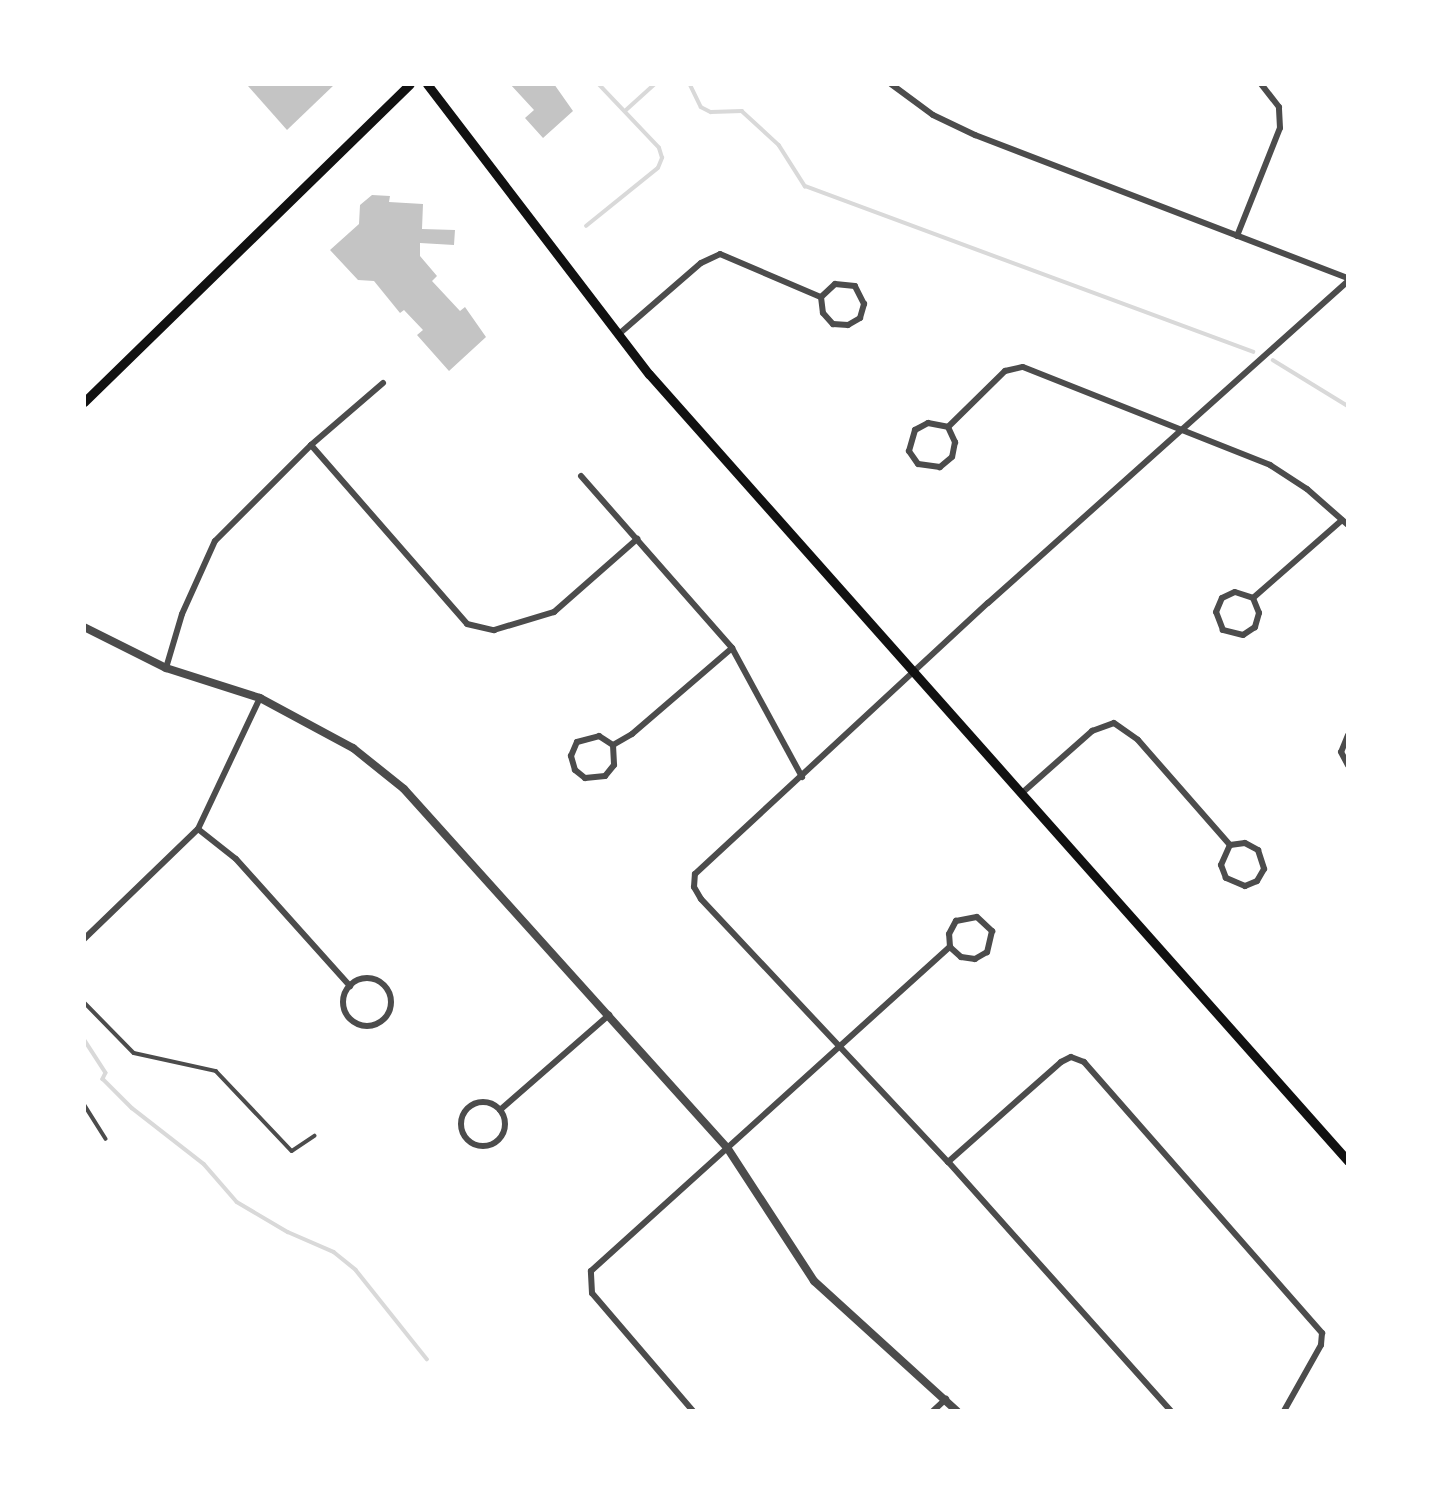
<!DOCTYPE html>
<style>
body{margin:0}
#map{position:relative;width:1432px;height:1495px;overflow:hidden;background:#fff;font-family:"Fira Sans",sans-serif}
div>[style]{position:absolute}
.stream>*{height:3.5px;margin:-1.75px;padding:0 1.75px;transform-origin:1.75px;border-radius:1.75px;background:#d9d9d9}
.building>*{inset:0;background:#c4c4c4}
.service>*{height:3.5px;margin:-1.75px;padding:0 1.75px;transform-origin:1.75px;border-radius:1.75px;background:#4c4c4c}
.minor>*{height:6px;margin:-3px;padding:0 3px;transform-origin:3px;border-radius:3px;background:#4c4c4c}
.minor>.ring{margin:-3px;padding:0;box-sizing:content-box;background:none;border:6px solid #4c4c4c;border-radius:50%}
.tertiary>*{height:8px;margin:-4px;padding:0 4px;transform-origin:4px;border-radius:4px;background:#4c4c4c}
.secondary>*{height:9px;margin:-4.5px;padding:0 4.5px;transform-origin:4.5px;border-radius:4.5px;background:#111}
span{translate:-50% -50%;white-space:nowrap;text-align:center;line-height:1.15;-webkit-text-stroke:5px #fff;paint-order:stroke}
.frame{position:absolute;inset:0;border:86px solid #fff;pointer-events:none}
</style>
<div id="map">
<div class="stream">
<div style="left:690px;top:84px;width:25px;rotate:64deg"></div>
<div style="left:701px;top:107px;width:11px;rotate:27deg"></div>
<div style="left:711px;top:112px;width:31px;rotate:-2deg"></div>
<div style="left:742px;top:111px;width:50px;rotate:42.6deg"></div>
<div style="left:779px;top:145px;width:49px;rotate:57.6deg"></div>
<div style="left:805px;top:186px;width:478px;rotate:20.3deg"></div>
<div style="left:625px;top:111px;width:40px;rotate:-42deg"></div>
<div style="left:586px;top:226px;width:92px;rotate:-38.9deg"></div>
<div style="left:658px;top:168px;width:11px;rotate:-68deg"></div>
<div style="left:662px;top:158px;width:10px;rotate:-107deg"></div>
<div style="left:659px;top:148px;width:88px;rotate:-133.6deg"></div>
<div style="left:1273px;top:360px;width:88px;rotate:31.5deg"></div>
<div style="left:84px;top:1039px;width:40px;rotate:57.1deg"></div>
<div style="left:106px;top:1073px;width:7px;rotate:117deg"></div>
<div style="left:103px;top:1079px;width:41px;rotate:45deg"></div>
<div style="left:132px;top:1108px;width:91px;rotate:37.9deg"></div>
<div style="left:204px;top:1164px;width:50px;rotate:49deg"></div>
<div style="left:237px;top:1202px;width:59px;rotate:30.5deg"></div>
<div style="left:288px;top:1232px;width:50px;rotate:23.5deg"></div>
<div style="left:334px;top:1252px;width:28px;rotate:39deg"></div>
<div style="left:356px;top:1270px;width:114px;rotate:51.4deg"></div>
</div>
<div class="building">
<div style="clip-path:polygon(335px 84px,287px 130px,248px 86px,249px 84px)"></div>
<div style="clip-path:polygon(510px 84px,554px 84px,573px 111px,543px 138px,525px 118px,534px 110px)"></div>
<div style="clip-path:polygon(372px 195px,390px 196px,389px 202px,423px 204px,422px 229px,455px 230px,454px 245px,420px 243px,420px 256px,437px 276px,432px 281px,460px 311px,465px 307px,486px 337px,449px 371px,417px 335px,423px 330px,404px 310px,400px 313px,374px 281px,358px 280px,330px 250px,359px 224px,360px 205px)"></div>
</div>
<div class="service">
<div style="left:84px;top:1002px;width:71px;rotate:45.6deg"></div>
<div style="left:134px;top:1053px;width:84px;rotate:12.4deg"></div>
<div style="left:216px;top:1071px;width:110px;rotate:46.5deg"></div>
<div style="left:292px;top:1151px;width:27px;rotate:-34deg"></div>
<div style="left:84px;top:1104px;width:41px;rotate:57.8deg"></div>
</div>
<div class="minor">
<div style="left:891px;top:84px;width:52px;rotate:36.4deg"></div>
<div style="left:933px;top:115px;width:47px;rotate:25.5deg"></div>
<div style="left:975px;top:135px;width:399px;rotate:21deg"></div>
<div style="left:1237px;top:236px;width:116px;rotate:-68.3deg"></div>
<div style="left:1280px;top:128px;width:21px;rotate:-93deg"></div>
<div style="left:1279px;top:107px;width:29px;rotate:-128deg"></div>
<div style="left:619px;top:334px;width:108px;rotate:-40.9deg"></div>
<div style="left:701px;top:263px;width:21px;rotate:-25deg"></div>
<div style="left:720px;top:254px;width:110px;rotate:23.1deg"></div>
<div style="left:821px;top:297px;width:16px;rotate:83deg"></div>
<div style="left:823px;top:313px;width:15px;rotate:48deg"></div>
<div style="left:833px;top:324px;width:15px;rotate:4deg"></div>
<div style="left:848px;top:325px;width:14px;rotate:-30deg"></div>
<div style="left:860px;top:318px;width:15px;rotate:-74deg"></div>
<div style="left:864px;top:304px;width:20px;rotate:-117deg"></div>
<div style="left:855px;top:286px;width:20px;rotate:-174deg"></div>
<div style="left:835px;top:284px;width:19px;rotate:137deg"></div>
<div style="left:948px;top:427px;width:17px;rotate:65deg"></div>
<div style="left:955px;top:442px;width:15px;rotate:101deg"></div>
<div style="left:952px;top:457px;width:16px;rotate:140deg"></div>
<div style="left:940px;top:467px;width:22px;rotate:-172deg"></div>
<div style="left:918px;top:464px;width:16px;rotate:-125deg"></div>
<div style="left:909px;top:451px;width:22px;rotate:-74deg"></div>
<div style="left:915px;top:430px;width:15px;rotate:-28deg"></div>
<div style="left:928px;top:423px;width:20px;rotate:11deg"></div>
<div style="left:948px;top:427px;width:80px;rotate:-44.5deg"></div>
<div style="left:1005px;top:371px;width:18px;rotate:-13deg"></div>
<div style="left:1023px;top:367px;width:266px;rotate:21.6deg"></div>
<div style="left:1270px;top:465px;width:44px;rotate:33deg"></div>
<div style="left:1307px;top:489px;width:55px;rotate:41.3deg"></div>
<div style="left:311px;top:445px;width:237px;rotate:48.9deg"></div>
<div style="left:467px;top:624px;width:28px;rotate:13deg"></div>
<div style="left:494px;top:630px;width:63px;rotate:-16.7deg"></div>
<div style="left:554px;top:612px;width:111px;rotate:-41.3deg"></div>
<div style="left:581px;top:476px;width:229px;rotate:48.7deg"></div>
<div style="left:732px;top:648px;width:147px;rotate:61.5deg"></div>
<div style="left:1253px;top:598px;width:16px;rotate:68deg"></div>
<div style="left:1259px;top:613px;width:15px;rotate:106deg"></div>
<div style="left:1255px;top:627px;width:14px;rotate:146deg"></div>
<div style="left:1243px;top:635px;width:21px;rotate:-166deg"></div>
<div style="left:1223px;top:630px;width:19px;rotate:-111deg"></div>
<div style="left:1216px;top:612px;width:15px;rotate:-67deg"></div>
<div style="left:1222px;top:598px;width:14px;rotate:-25deg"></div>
<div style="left:1235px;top:592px;width:19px;rotate:18deg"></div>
<div style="left:1253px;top:598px;width:118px;rotate:-41.2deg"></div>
<div style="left:166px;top:668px;width:56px;rotate:-73.5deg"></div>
<div style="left:182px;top:614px;width:80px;rotate:-65.7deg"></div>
<div style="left:215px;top:541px;width:136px;rotate:-45deg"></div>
<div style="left:311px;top:445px;width:95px;rotate:-40.7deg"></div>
<div style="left:1348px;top:735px;width:18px;rotate:112deg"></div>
<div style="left:1341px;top:752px;width:15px;rotate:62deg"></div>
<div style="left:613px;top:745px;width:20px;rotate:87deg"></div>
<div style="left:614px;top:765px;width:14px;rotate:129deg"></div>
<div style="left:605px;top:776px;width:20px;rotate:174deg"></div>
<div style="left:585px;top:778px;width:13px;rotate:-141deg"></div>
<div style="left:575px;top:770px;width:15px;rotate:-106deg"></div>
<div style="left:571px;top:756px;width:15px;rotate:-67deg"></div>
<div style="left:577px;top:742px;width:23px;rotate:-15deg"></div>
<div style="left:599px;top:736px;width:17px;rotate:33deg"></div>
<div style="left:613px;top:745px;width:22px;rotate:-30deg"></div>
<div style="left:632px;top:734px;width:132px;rotate:-40.7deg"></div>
<div style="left:1022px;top:793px;width:94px;rotate:-41.5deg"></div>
<div style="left:1092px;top:731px;width:23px;rotate:-20deg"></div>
<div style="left:1114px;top:723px;width:29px;rotate:35deg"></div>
<div style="left:1138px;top:740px;width:140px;rotate:48.8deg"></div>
<div style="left:1230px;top:845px;width:15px;rotate:-8deg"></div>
<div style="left:1245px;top:843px;width:15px;rotate:28deg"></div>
<div style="left:1258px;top:850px;width:20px;rotate:72deg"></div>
<div style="left:1264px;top:869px;width:14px;rotate:120deg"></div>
<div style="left:1257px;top:881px;width:13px;rotate:157deg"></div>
<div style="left:1245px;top:886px;width:21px;rotate:-157deg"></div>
<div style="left:1226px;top:878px;width:14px;rotate:-111deg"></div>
<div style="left:1221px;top:865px;width:22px;rotate:-66deg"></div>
<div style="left:198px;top:829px;width:48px;rotate:38.3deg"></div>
<div style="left:236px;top:859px;width:171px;rotate:48.1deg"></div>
<div style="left:84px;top:939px;width:158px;rotate:-44deg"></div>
<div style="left:198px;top:829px;width:145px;rotate:-64.7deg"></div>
<div class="ring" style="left:343px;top:978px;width:42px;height:42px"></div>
<div class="ring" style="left:461px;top:1102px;width:38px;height:38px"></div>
<div style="left:500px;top:1110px;width:145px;rotate:-41.1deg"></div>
<div style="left:948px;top:1162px;width:151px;rotate:-41.5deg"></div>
<div style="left:1061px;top:1062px;width:11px;rotate:-27deg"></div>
<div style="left:1071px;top:1057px;width:14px;rotate:21deg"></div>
<div style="left:1084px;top:1062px;width:361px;rotate:48.7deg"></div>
<div style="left:1322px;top:1333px;width:12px;rotate:95deg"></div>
<div style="left:1321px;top:1345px;width:76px;rotate:119.3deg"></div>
<div style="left:693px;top:1411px;width:155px;rotate:-130.6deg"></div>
<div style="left:592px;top:1293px;width:22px;rotate:-93deg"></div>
<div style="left:591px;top:1271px;width:484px;rotate:-42.1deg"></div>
<div style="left:950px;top:947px;width:13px;rotate:-94deg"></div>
<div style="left:949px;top:934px;width:15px;rotate:-62deg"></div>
<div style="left:956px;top:921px;width:21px;rotate:-11deg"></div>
<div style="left:977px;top:917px;width:21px;rotate:43deg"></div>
<div style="left:992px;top:931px;width:22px;rotate:103deg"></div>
<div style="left:987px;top:952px;width:14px;rotate:150deg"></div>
<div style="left:975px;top:959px;width:14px;rotate:-172deg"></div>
<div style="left:961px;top:957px;width:15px;rotate:-138deg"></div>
<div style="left:933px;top:1411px;width:18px;rotate:-43deg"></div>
<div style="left:1171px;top:1411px;width:334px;rotate:-131.8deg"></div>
<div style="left:948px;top:1162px;width:361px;rotate:-133.2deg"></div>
<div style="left:701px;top:899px;width:14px;rotate:-120deg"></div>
<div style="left:694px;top:887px;width:13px;rotate:-86deg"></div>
<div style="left:695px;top:874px;width:399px;rotate:-42.8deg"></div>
<div style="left:988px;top:603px;width:483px;rotate:-41.8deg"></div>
</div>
<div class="tertiary">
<div style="left:84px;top:627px;width:92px;rotate:26.6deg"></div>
<div style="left:166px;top:668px;width:99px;rotate:17.7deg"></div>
<div style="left:260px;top:698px;width:106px;rotate:28.3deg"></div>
<div style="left:353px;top:748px;width:65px;rotate:38.8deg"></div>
<div style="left:404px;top:789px;width:484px;rotate:48deg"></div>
<div style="left:728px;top:1149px;width:158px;rotate:56.9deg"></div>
<div style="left:814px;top:1281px;width:193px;rotate:42.3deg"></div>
</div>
<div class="secondary">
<div style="left:427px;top:84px;width:365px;rotate:52.6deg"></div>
<div style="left:649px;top:374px;width:1053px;rotate:48.39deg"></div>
<div style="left:84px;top:402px;width:455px;rotate:-44.3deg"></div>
</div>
<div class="frame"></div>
</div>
